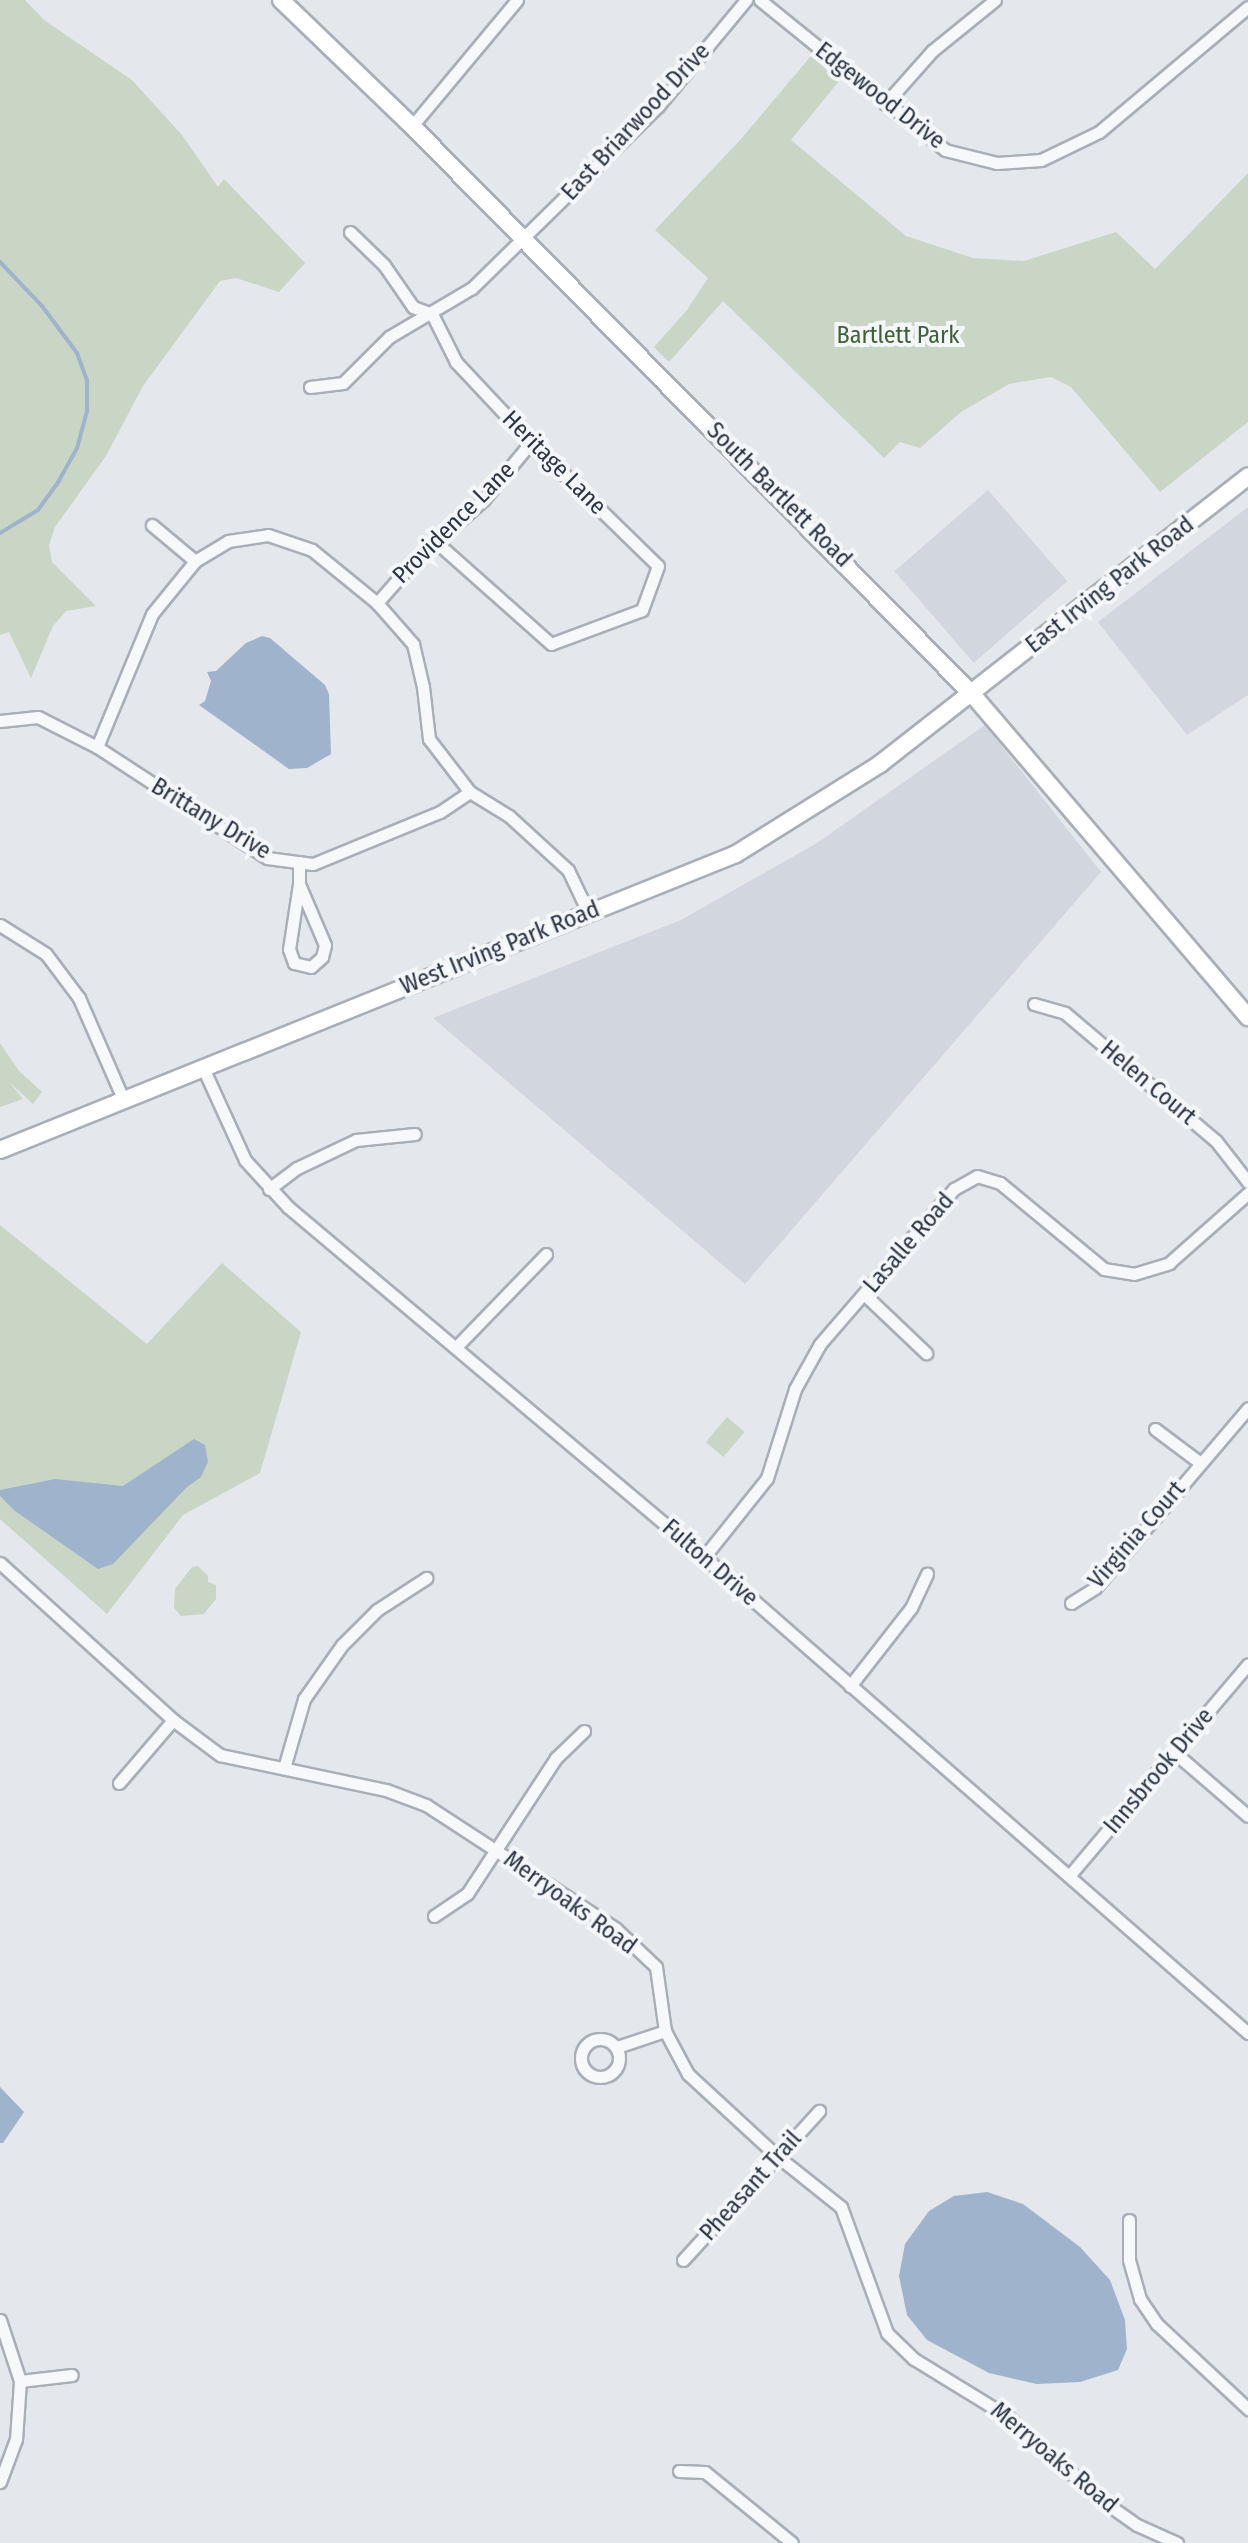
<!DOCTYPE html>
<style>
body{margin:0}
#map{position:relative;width:1248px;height:2543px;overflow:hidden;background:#e4e7ec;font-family:"Fira Sans Condensed",sans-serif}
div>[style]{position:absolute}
.built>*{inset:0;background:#d2d6de;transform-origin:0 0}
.green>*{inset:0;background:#c9d6c5;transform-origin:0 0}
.water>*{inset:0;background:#9fb4cc}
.stream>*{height:4px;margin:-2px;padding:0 2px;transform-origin:2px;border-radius:2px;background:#9fb4cc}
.roads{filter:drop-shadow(2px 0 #a9aeb7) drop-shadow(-2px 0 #a9aeb7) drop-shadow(0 2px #a9aeb7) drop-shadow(0 -2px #a9aeb7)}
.minor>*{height:11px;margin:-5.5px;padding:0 5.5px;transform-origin:5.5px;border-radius:5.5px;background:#f7f8fa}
.minor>.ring{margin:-5.5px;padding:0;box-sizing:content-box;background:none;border:11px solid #f7f8fa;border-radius:50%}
.secondary>*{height:16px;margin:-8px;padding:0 8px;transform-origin:8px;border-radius:8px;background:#fff}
span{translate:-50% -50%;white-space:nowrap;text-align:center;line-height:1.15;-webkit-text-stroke:8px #f4f6f9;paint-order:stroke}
.street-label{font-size:24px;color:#2b3445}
.park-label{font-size:24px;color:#3f6138}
</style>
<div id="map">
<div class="built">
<div style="left:988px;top:490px;width:121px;height:124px;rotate:49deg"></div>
<div style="clip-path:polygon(1248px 507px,1248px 695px,1187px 735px,1098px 622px)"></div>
<div style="clip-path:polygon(985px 725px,1101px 872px,745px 1284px,433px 1018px,681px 920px,817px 843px)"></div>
</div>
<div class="green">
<div style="clip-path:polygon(0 0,25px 0,44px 20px,132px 80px,182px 135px,218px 187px,224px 179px,305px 263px,279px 292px,236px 278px,220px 281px,143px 386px,106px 456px,55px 527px,49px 545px,52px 562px,96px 606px,66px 611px,53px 626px,31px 678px,9px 632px,0 635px)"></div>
<div style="clip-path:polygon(811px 56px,839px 81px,791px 140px,906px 236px,973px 258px,1024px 261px,1116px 232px,1155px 269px,1248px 173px,1248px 422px,1160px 492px,1071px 387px,1051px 377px,1009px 384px,961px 412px,920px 448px,900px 442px,884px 458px,723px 301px,669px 362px,654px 347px,687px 310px,708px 278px,655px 230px,741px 139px)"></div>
<div style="clip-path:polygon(0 1043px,19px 1071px,42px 1092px,33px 1104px,9px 1082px,23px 1099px,0 1107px)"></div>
<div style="clip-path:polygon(0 1225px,147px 1344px,222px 1263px,301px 1332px,260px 1473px,183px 1515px,107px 1614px,0 1519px)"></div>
<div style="left:727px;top:1417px;width:23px;height:33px;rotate:40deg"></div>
<div style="clip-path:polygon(198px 1566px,208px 1576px,208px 1582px,216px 1585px,216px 1599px,204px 1614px,181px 1616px,174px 1608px,175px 1589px,192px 1567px)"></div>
</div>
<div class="water">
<div style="clip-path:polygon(262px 636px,270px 638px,325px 685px,329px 694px,331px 754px,307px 768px,289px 769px,199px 705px,205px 701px,211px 681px,207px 672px,216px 671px,246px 643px)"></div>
<div style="clip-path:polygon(194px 1439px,205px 1445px,208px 1462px,201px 1477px,187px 1487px,113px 1564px,98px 1569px,15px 1511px,0 1496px,0 1490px,55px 1479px,123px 1486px)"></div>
<div style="clip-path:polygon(0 2087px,24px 2112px,3px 2143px,0 2143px)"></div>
<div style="clip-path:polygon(987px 2192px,1023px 2204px,1080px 2247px,1110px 2280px,1125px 2320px,1127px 2349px,1118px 2370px,1080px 2382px,1037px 2384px,989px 2373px,927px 2340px,907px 2315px,899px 2276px,905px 2244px,929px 2211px,954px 2196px)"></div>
</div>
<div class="stream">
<div style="left:0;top:262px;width:61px;rotate:46.3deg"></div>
<div style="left:42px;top:306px;width:59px;rotate:53.3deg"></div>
<div style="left:77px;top:353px;width:29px;rotate:70deg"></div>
<div style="left:87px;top:380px;width:31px;rotate:90deg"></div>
<div style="left:87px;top:411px;width:38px;rotate:105deg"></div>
<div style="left:77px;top:448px;width:38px;rotate:119deg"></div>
<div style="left:59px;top:481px;width:36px;rotate:126deg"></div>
<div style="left:38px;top:510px;width:44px;rotate:148.8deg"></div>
</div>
<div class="roads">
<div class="minor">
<div style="left:760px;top:0;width:238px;rotate:39deg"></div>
<div style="left:945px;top:150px;width:54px;rotate:14deg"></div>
<div style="left:997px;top:163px;width:44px;rotate:-3.9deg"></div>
<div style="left:1041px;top:160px;width:64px;rotate:-25.8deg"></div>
<div style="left:1099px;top:132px;width:194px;rotate:-40deg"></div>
<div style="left:885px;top:104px;width:71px;rotate:-48.4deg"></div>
<div style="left:932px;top:51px;width:81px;rotate:-39deg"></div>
<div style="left:412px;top:126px;width:164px;rotate:-50.2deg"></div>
<div style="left:350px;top:232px;width:47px;rotate:44.1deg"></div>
<div style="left:384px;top:265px;width:51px;rotate:55.4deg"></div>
<div style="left:413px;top:307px;width:20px;rotate:20deg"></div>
<div style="left:432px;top:314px;width:54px;rotate:63.4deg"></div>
<div style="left:456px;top:362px;width:110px;rotate:46.8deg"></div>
<div style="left:531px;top:442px;width:177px;rotate:44.3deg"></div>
<div style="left:658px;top:566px;width:47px;rotate:110deg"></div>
<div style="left:642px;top:610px;width:97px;rotate:159.5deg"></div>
<div style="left:551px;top:644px;width:154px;rotate:-138.4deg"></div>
<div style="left:310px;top:387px;width:33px;rotate:-7deg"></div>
<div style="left:343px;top:383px;width:65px;rotate:-45deg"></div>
<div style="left:389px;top:337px;width:96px;rotate:-30.6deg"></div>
<div style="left:472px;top:288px;width:260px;rotate:-44.4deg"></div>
<div style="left:658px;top:106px;width:138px;rotate:-50.3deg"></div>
<div style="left:152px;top:525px;width:56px;rotate:39.9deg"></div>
<div style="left:377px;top:603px;width:53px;rotate:-48.8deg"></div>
<div style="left:412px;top:563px;width:96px;rotate:-41.6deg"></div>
<div style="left:484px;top:499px;width:74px;rotate:-50.5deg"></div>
<div style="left:0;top:721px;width:38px;rotate:-6deg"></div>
<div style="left:38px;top:717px;width:66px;rotate:27deg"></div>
<div style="left:97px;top:747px;width:203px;rotate:33.1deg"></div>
<div style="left:267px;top:858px;width:46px;rotate:7.4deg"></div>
<div style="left:313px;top:864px;width:137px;rotate:-22.3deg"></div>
<div style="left:440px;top:812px;width:36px;rotate:-34deg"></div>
<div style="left:97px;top:747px;width:144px;rotate:-67.5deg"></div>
<div style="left:152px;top:614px;width:68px;rotate:-50.9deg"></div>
<div style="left:195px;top:561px;width:39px;rotate:-31deg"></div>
<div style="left:228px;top:541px;width:40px;rotate:-8.5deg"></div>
<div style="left:268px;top:535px;width:46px;rotate:18.8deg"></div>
<div style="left:312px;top:550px;width:84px;rotate:39.2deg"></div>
<div style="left:377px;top:603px;width:55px;rotate:48.7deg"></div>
<div style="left:413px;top:644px;width:44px;rotate:76.9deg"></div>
<div style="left:423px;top:687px;width:52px;rotate:83.4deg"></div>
<div style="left:429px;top:739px;width:67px;rotate:52.3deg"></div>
<div style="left:470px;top:792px;width:46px;rotate:31.6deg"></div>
<div style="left:509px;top:816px;width:80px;rotate:42.5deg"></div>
<div style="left:568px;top:870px;width:47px;rotate:64.5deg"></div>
<div style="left:299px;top:862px;width:22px;rotate:90deg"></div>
<div style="left:299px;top:884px;width:66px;rotate:98.7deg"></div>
<div style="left:289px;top:949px;width:15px;rotate:70deg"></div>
<div style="left:294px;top:963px;width:17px;rotate:13deg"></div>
<div style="left:311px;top:967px;width:15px;rotate:-42deg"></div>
<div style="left:322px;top:957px;width:12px;rotate:-76deg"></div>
<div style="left:325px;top:945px;width:66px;rotate:-113.1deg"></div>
<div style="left:0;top:925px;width:54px;rotate:32.2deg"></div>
<div style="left:46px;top:954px;width:55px;rotate:53.1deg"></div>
<div style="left:79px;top:998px;width:112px;rotate:66.4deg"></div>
<div style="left:1034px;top:1004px;width:32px;rotate:16deg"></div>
<div style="left:1065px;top:1013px;width:198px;rotate:40.3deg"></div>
<div style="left:1216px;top:1141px;width:52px;rotate:52deg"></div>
<div style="left:204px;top:1070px;width:99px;rotate:65.5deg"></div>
<div style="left:245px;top:1160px;width:64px;rotate:47.5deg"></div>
<div style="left:288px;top:1207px;width:544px;rotate:40.08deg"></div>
<div style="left:704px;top:1557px;width:723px;rotate:41.19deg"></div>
<div style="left:269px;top:1189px;width:35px;rotate:-37deg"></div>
<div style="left:297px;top:1168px;width:65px;rotate:-25.4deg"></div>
<div style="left:356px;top:1140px;width:59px;rotate:-5.8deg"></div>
<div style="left:864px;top:1294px;width:86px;rotate:43.6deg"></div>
<div style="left:457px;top:1346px;width:128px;rotate:-45.9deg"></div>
<div style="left:1155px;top:1429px;width:55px;rotate:36.9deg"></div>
<div style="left:704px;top:1557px;width:101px;rotate:-51.4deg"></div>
<div style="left:767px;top:1478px;width:93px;rotate:-72.5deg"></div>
<div style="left:795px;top:1389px;width:51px;rotate:-60.9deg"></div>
<div style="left:820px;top:1344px;width:205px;rotate:-49.2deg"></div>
<div style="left:954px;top:1189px;width:26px;rotate:-29deg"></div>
<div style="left:977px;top:1176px;width:24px;rotate:17deg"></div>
<div style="left:1000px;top:1183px;width:135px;rotate:39.6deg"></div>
<div style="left:1104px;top:1269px;width:30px;rotate:9deg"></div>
<div style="left:1134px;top:1274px;width:37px;rotate:-17deg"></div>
<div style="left:1169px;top:1263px;width:106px;rotate:-41.5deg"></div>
<div style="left:0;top:1563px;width:234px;rotate:42.2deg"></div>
<div style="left:173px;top:1720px;width:59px;rotate:36.7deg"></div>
<div style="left:220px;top:1755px;width:170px;rotate:11.9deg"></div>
<div style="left:386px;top:1790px;width:43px;rotate:20.6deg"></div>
<div style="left:426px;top:1805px;width:227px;rotate:33.1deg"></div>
<div style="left:616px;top:1929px;width:55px;rotate:43.5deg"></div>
<div style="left:656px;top:1967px;width:65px;rotate:82deg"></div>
<div style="left:665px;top:2031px;width:49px;rotate:61.9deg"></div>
<div style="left:688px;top:2074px;width:121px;rotate:42.7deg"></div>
<div style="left:777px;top:2156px;width:82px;rotate:38.6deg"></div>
<div style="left:841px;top:2207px;width:134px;rotate:69.9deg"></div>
<div style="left:887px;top:2333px;width:37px;rotate:44deg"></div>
<div style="left:914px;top:2359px;width:109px;rotate:31.5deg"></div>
<div style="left:1007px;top:2416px;width:125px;rotate:41.7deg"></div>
<div style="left:1100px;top:2499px;width:45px;rotate:35.1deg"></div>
<div style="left:1137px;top:2525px;width:44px;rotate:24.2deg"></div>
<div style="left:1071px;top:1603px;width:28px;rotate:-32deg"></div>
<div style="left:1095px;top:1588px;width:236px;rotate:-49.6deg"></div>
<div style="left:850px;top:1686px;width:99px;rotate:-52deg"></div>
<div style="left:911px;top:1608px;width:38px;rotate:-65deg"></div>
<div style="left:1175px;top:1753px;width:96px;rotate:40.8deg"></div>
<div style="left:284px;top:1768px;width:72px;rotate:-73.8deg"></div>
<div style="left:304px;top:1699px;width:66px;rotate:-54.9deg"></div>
<div style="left:342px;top:1645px;width:49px;rotate:-45deg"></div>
<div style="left:377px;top:1610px;width:59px;rotate:-33.1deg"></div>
<div style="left:119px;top:1783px;width:83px;rotate:-49.4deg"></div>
<div style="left:1069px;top:1876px;width:277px;rotate:-49.8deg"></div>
<div style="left:434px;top:1916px;width:40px;rotate:-34deg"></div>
<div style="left:467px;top:1894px;width:163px;rotate:-56.8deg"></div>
<div style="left:556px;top:1758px;width:39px;rotate:-44deg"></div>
<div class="ring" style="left:581px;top:2039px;width:27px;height:27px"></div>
<div style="left:617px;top:2047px;width:51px;rotate:-18.4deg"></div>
<div style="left:1129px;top:2220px;width:40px;rotate:90deg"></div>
<div style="left:1129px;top:2260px;width:41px;rotate:74.2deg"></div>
<div style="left:1140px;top:2299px;width:30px;rotate:56deg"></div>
<div style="left:1157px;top:2324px;width:125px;rotate:43deg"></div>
<div style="left:683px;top:2260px;width:202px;rotate:-47.6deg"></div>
<div style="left:0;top:2320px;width:64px;rotate:71.8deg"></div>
<div style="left:20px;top:2381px;width:58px;rotate:93.9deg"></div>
<div style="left:16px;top:2439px;width:46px;rotate:110.4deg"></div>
<div style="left:20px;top:2381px;width:52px;rotate:-6.6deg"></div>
<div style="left:679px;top:2471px;width:26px;rotate:2deg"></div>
<div style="left:705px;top:2472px;width:112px;rotate:39.2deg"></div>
</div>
<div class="secondary">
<div style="left:281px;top:0;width:182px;rotate:43.9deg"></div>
<div style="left:412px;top:126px;width:798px;rotate:45.41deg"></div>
<div style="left:972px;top:694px;width:425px;rotate:49.5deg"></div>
<div style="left:0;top:1150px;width:793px;rotate:-21.91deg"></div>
<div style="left:736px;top:854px;width:170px;rotate:-32deg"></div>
<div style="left:880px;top:764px;width:467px;rotate:-38deg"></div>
</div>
</div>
<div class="street-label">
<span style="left:880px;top:96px;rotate:38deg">Edgewood Drive</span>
<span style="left:636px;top:122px;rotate:-47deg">East Briarwood Drive</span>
<span style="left:554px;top:463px;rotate:45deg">Heritage Lane</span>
<span style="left:779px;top:495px;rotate:45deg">South Bartlett Road</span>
<span style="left:454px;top:523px;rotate:-45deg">Providence Lane</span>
<span style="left:1110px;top:585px;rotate:-38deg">East Irving Park Road</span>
<span style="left:211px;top:819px;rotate:31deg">Brittany Drive</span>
<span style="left:500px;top:948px;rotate:-22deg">West Irving Park Road</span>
<span style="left:1148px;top:1083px;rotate:40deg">Helen Court</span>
<span style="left:909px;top:1243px;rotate:-49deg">Lasalle Road</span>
<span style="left:1137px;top:1535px;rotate:-49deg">Virginia Court</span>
<span style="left:710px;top:1563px;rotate:41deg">Fulton Drive</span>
<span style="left:1159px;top:1771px;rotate:-50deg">Innsbrook Drive</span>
<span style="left:570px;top:1903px;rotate:36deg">Merryoaks Road</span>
<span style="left:751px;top:2186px;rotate:-48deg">Pheasant Trail</span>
<span style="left:1054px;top:2458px;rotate:40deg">Merryoaks Road</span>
</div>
<div class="park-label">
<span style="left:898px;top:336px">Bartlett Park</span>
</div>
</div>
